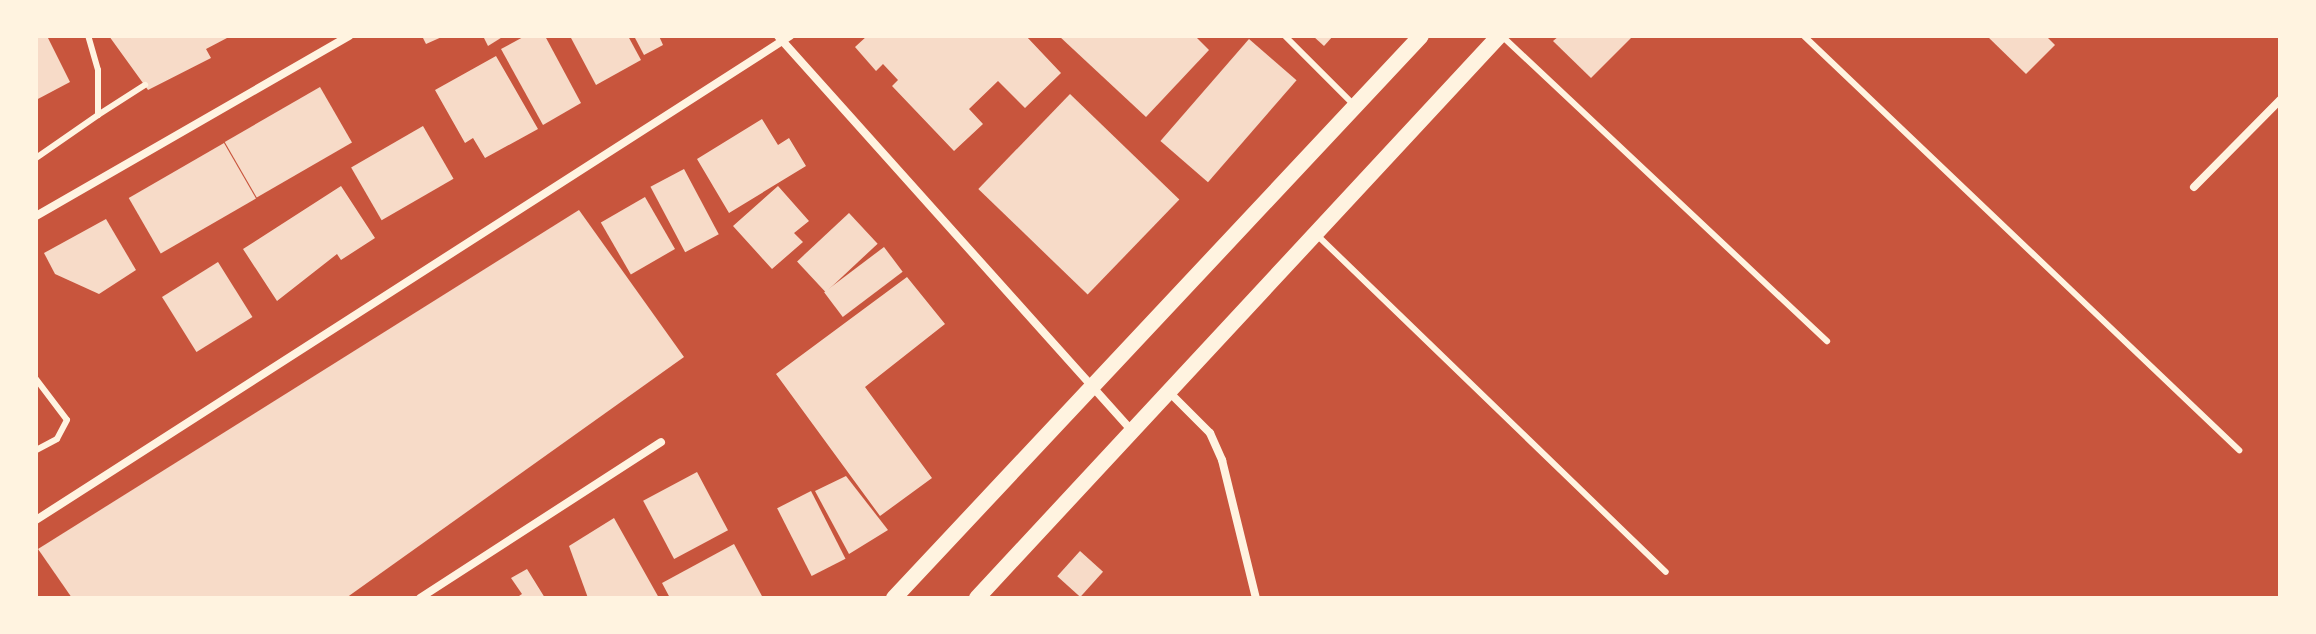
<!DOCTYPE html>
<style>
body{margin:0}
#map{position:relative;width:2316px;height:634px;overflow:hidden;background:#c8553d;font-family:"Alegreya Sans",sans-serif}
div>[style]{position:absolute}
.building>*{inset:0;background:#f7dbc8;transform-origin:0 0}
.service>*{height:6px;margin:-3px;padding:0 3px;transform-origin:3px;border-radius:3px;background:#fff3e0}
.minor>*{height:8px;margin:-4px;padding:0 4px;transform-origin:4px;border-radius:4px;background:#fff3e0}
.secondary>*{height:16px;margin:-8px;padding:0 8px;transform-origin:8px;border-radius:8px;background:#fff3e0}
span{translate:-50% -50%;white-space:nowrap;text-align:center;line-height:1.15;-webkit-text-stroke:7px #fff3e0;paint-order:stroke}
.frame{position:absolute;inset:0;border:38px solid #fff3e0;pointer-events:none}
</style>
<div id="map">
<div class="building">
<div style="clip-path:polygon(36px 36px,47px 36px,70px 82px,36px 100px)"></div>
<div style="clip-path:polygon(109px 36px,226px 36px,227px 38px,206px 49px,211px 58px,148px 90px)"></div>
<div style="clip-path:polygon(422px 36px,444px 36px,426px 44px)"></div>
<div style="clip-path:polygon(483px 36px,504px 36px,488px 46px)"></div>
<div style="clip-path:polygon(525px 36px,545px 36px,581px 103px,543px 125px,501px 49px)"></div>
<div style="clip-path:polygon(570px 36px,628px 36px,641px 60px,596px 85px)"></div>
<div style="clip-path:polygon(634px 36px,659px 36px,663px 45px,644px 55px)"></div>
<div style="clip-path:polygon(867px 36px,1026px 36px,1061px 73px,1025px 108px,998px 81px,969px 109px,983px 124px,954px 151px,892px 86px,898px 80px,883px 64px,876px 71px,855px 47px)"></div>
<div style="clip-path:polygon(1059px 36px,1195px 36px,1209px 50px,1146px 117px)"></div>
<div style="clip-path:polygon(1313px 36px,1333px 36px,1324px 46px)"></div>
<div style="clip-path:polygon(1559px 36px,1633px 36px,1591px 78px,1553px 41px)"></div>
<div style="clip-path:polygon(1987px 36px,2046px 36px,2055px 45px,2026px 74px)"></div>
<div style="left:1249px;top:39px;width:63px;height:135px;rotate:41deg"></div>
<div style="clip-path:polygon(496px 56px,538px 129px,485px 158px,473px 138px,465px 143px,435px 90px)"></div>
<div style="left:320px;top:87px;width:64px;height:110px;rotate:60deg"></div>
<div style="left:1070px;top:94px;width:152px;height:132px;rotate:44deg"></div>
<div style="clip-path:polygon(762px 119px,778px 145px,789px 138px,806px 166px,729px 213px,697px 159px)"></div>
<div style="left:423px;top:126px;width:61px;height:83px;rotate:60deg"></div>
<div style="left:224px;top:143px;width:64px;height:110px;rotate:60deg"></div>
<div style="left:684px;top:169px;width:74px;height:38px;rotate:62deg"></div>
<div style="clip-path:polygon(341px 186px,375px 238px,341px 260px,337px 254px,277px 301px,243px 249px)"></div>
<div style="clip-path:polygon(778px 186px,809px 221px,794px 233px,803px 242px,772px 269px,733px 226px)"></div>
<div style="left:645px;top:197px;width:60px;height:51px;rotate:60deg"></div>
<div style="clip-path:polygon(579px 210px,684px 357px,346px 598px,72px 598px,38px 549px)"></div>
<div style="left:849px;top:213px;width:42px;height:71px;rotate:47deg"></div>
<div style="clip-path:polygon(106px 219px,136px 270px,99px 294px,55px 274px,44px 253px)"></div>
<div style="left:884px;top:247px;width:31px;height:75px;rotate:53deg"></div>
<div style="left:218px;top:262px;width:65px;height:66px;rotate:58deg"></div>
<div style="clip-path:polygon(907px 277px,945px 324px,865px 387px,932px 478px,880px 516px,776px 374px)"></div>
<div style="left:697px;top:472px;width:66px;height:61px;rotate:62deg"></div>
<div style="clip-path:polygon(846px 476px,888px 530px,849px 554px,815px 491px)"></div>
<div style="left:811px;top:491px;width:76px;height:38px;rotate:63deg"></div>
<div style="clip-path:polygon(614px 518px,659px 598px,588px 598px,569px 546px)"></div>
<div style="clip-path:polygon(734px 544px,763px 598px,670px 598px,662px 583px)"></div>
<div style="left:1080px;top:551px;width:31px;height:34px;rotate:42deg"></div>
<div style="clip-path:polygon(527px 569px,545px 598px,516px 598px,522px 594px,511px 578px)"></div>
</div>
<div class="service">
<div style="left:1285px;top:36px;width:96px;rotate:45deg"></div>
<div style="left:1502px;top:36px;width:446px;rotate:43.2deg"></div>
<div style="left:1804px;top:36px;width:601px;rotate:43.58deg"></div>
<div style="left:98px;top:115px;width:56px;rotate:-32.6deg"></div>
<div style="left:36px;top:158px;width:75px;rotate:-34.7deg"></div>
<div style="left:98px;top:115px;width:45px;rotate:-90deg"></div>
<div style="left:98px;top:70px;width:35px;rotate:-106deg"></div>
<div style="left:1319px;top:237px;width:482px;rotate:44deg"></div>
<div style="left:36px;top:379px;width:51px;rotate:52.9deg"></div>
<div style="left:67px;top:420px;width:21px;rotate:118deg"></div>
<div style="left:57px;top:439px;width:24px;rotate:152deg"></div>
</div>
<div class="minor">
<div style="left:778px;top:36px;width:530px;rotate:48.13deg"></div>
<div style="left:2194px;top:187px;width:122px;rotate:-45.3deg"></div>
<div style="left:36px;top:216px;width:361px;rotate:-29.9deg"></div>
<div style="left:1169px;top:392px;width:58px;rotate:45deg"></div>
<div style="left:1210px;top:433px;width:30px;rotate:66deg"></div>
<div style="left:1222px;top:460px;width:142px;rotate:76.2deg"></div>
<div style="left:36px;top:520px;width:896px;rotate:-32.7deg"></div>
<div style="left:420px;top:598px;width:287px;rotate:-32.9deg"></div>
</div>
<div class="secondary">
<div style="left:894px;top:598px;width:770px;rotate:-46.84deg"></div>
<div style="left:977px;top:598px;width:767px;rotate:-47.11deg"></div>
</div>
<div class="frame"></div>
</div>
